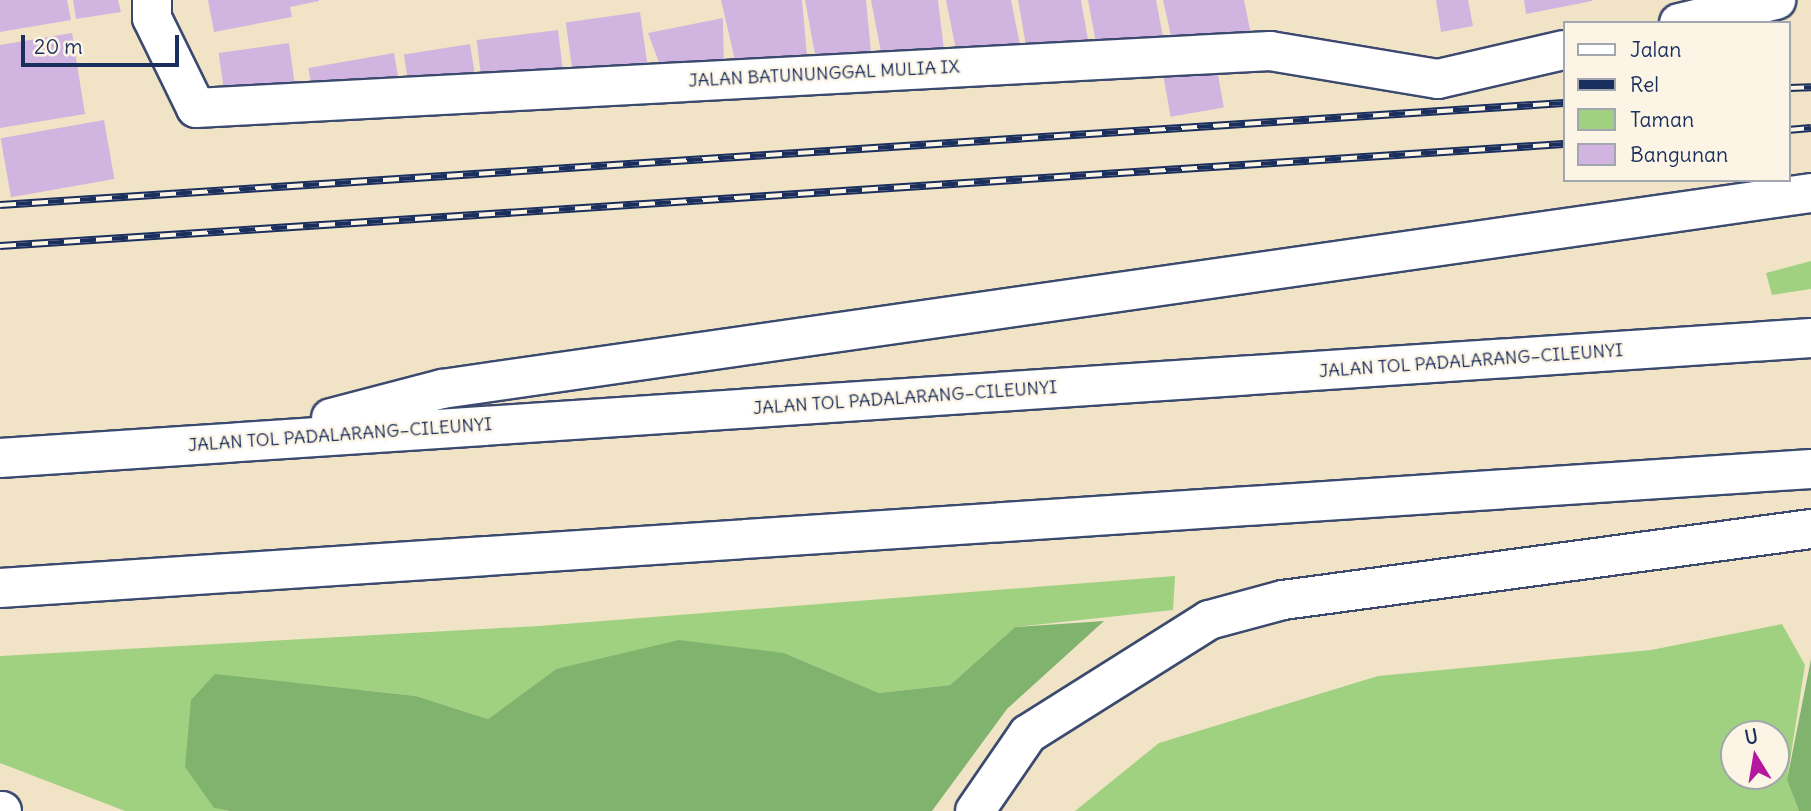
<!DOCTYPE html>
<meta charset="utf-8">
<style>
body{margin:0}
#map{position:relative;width:1811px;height:811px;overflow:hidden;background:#f1e4c6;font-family:Delius,sans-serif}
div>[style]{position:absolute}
.green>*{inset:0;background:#a0d180}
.forest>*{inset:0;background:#80b36e}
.building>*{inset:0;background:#d1b5e0;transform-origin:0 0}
.roads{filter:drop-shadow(2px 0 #3b4a6e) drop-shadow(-2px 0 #3b4a6e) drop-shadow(0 2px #3b4a6e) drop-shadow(0 -2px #3b4a6e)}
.minor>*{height:38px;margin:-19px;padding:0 19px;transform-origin:19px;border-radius:19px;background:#fff}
.motorway>*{height:38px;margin:-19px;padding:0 19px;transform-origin:19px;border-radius:19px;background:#fff}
.rail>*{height:8px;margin-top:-4px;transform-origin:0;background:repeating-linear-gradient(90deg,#fcf5e5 0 16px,#1b2f5e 0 32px);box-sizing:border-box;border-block:2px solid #1b2f5e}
span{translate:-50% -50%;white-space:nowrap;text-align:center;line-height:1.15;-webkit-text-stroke:5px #fcf5e5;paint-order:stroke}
.street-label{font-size:18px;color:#1b2f5e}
.legend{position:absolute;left:1563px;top:21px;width:228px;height:161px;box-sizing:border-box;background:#fcf5e5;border:2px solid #a2a6af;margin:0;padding:9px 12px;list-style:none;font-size:21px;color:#1b2f5e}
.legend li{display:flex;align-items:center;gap:14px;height:35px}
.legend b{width:35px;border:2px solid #a2a6af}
.north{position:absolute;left:1720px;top:720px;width:70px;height:70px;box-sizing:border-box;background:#fcf5e5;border:2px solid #a2a6af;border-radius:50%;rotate:349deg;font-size:19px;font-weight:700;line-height:28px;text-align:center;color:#1b2f5e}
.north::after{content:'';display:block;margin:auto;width:24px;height:32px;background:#b5179e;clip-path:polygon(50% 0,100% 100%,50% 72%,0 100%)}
.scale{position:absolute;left:21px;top:35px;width:158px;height:32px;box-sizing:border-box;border:4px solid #1b2f5e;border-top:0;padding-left:9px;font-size:21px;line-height:24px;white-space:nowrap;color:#1b2f5e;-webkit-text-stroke:5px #fcf5e5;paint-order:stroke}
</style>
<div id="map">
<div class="green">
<div style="clip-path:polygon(1811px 261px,1811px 289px,1772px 295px,1766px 273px)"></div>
<div style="clip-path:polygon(1175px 576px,1173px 610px,1015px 627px,950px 685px,879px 693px,784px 653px,556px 669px,488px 719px,416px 696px,362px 690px,214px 808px,230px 811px,125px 811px,0 763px,0 656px,539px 626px)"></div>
<div style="clip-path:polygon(evenodd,1782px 624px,1805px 665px,1787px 780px,1799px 811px,1075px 811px,1159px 743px,1378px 676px,1651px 650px,1782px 624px,1734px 734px,1776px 734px,1776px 776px,1734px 776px,1734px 734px)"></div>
</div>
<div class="forest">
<div style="clip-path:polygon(1104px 621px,1007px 709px,932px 811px,230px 811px,214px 808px,185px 767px,191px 700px,215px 674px,416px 696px,488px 719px,556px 669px,679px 640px,784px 653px,879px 693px,950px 685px,1015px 627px)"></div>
<div style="clip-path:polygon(1811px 659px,1811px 811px,1799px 811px,1787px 780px)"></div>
</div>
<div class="building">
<div style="clip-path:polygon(0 0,67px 0,71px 20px,0 32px)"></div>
<div style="clip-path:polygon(73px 0,118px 0,121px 12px,76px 19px)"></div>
<div style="clip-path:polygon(208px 0,319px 0,319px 1px,290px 7px,292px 17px,214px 32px)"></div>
<div style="clip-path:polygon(721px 0,802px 0,808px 67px,737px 69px)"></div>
<div style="clip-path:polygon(805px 0,866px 0,872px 63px,817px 65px)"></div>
<div style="clip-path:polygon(871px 0,938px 0,945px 58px,883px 63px)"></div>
<div style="clip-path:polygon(946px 0,1011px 0,1021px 50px,957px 55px)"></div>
<div style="clip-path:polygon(1018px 0,1081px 0,1089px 46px,1028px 57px)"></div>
<div style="clip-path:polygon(1088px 0,1156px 0,1164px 42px,1098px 54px)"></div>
<div style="clip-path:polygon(1163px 0,1244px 0,1251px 34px,1173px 45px)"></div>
<div style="clip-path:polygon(1436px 0,1468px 0,1473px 26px,1441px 32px)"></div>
<div style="clip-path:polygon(1524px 0,1592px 0,1592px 1px,1526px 14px)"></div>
<div style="left:640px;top:12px;width:56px;height:75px;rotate:82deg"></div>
<div style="clip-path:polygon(723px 18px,724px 73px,664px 76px,648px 33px)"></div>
<div style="left:558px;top:30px;width:47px;height:82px;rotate:83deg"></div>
<div style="clip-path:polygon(72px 33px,85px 114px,0 128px,0 45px)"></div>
<div style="left:289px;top:43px;width:43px;height:71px;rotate:82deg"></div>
<div style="left:470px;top:44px;width:32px;height:67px;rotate:81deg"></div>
<div style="left:394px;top:53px;width:23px;height:87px;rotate:80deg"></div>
<div style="left:1217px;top:69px;width:39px;height:54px;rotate:80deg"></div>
<div style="left:104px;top:120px;width:60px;height:105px;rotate:80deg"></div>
</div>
<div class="roads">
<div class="minor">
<div style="left:152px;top:0;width:18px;rotate:90deg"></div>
<div style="left:152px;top:18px;width:100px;rotate:63.9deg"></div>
<div style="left:196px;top:108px;width:1076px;rotate:-3.04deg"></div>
<div style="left:1270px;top:51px;width:170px;rotate:9.5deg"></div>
<div style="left:1438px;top:79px;width:129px;rotate:-13deg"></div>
<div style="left:1679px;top:23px;width:100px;rotate:-13.3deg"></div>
</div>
<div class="motorway">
<div style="left:331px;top:418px;width:115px;rotate:-14.6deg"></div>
<div style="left:442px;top:389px;width:1383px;rotate:-8.15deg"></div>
<div style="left:0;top:458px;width:1815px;rotate:-3.79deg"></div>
<div style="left:0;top:588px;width:1815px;rotate:-3.76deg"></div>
<div style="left:0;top:811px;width:2px"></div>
<div style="left:975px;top:811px;width:93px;rotate:-55.5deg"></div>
<div style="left:1028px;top:734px;width:214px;rotate:-32.2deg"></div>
<div style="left:1209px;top:620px;width:77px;rotate:-15.1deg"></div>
<div style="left:1283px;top:600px;width:533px;rotate:-7.66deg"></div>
</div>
</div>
<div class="rail">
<div style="left:1788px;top:88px;width:23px;rotate:-2deg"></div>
<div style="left:1788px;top:130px;width:23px;rotate:-5deg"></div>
<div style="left:0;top:205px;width:1567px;rotate:-3.73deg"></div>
<div style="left:0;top:246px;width:1567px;rotate:-3.73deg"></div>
</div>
<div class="street-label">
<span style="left:824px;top:74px;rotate:-3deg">JALAN BATUNUNGGAL MULIA IX</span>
<span style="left:1471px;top:361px;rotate:-4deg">JALAN TOL PADALARANG–CILEUNYI</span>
<span style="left:905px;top:398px;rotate:-4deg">JALAN TOL PADALARANG–CILEUNYI</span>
<span style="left:340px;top:435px;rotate:-4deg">JALAN TOL PADALARANG–CILEUNYI</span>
</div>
<ul class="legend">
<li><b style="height:9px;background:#fff"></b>Jalan</li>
<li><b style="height:9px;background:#1b2f5e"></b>Rel</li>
<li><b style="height:19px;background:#a0d180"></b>Taman</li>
<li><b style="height:19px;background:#d1b5e0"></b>Bangunan</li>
</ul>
<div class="north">U</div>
<div class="scale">20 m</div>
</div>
